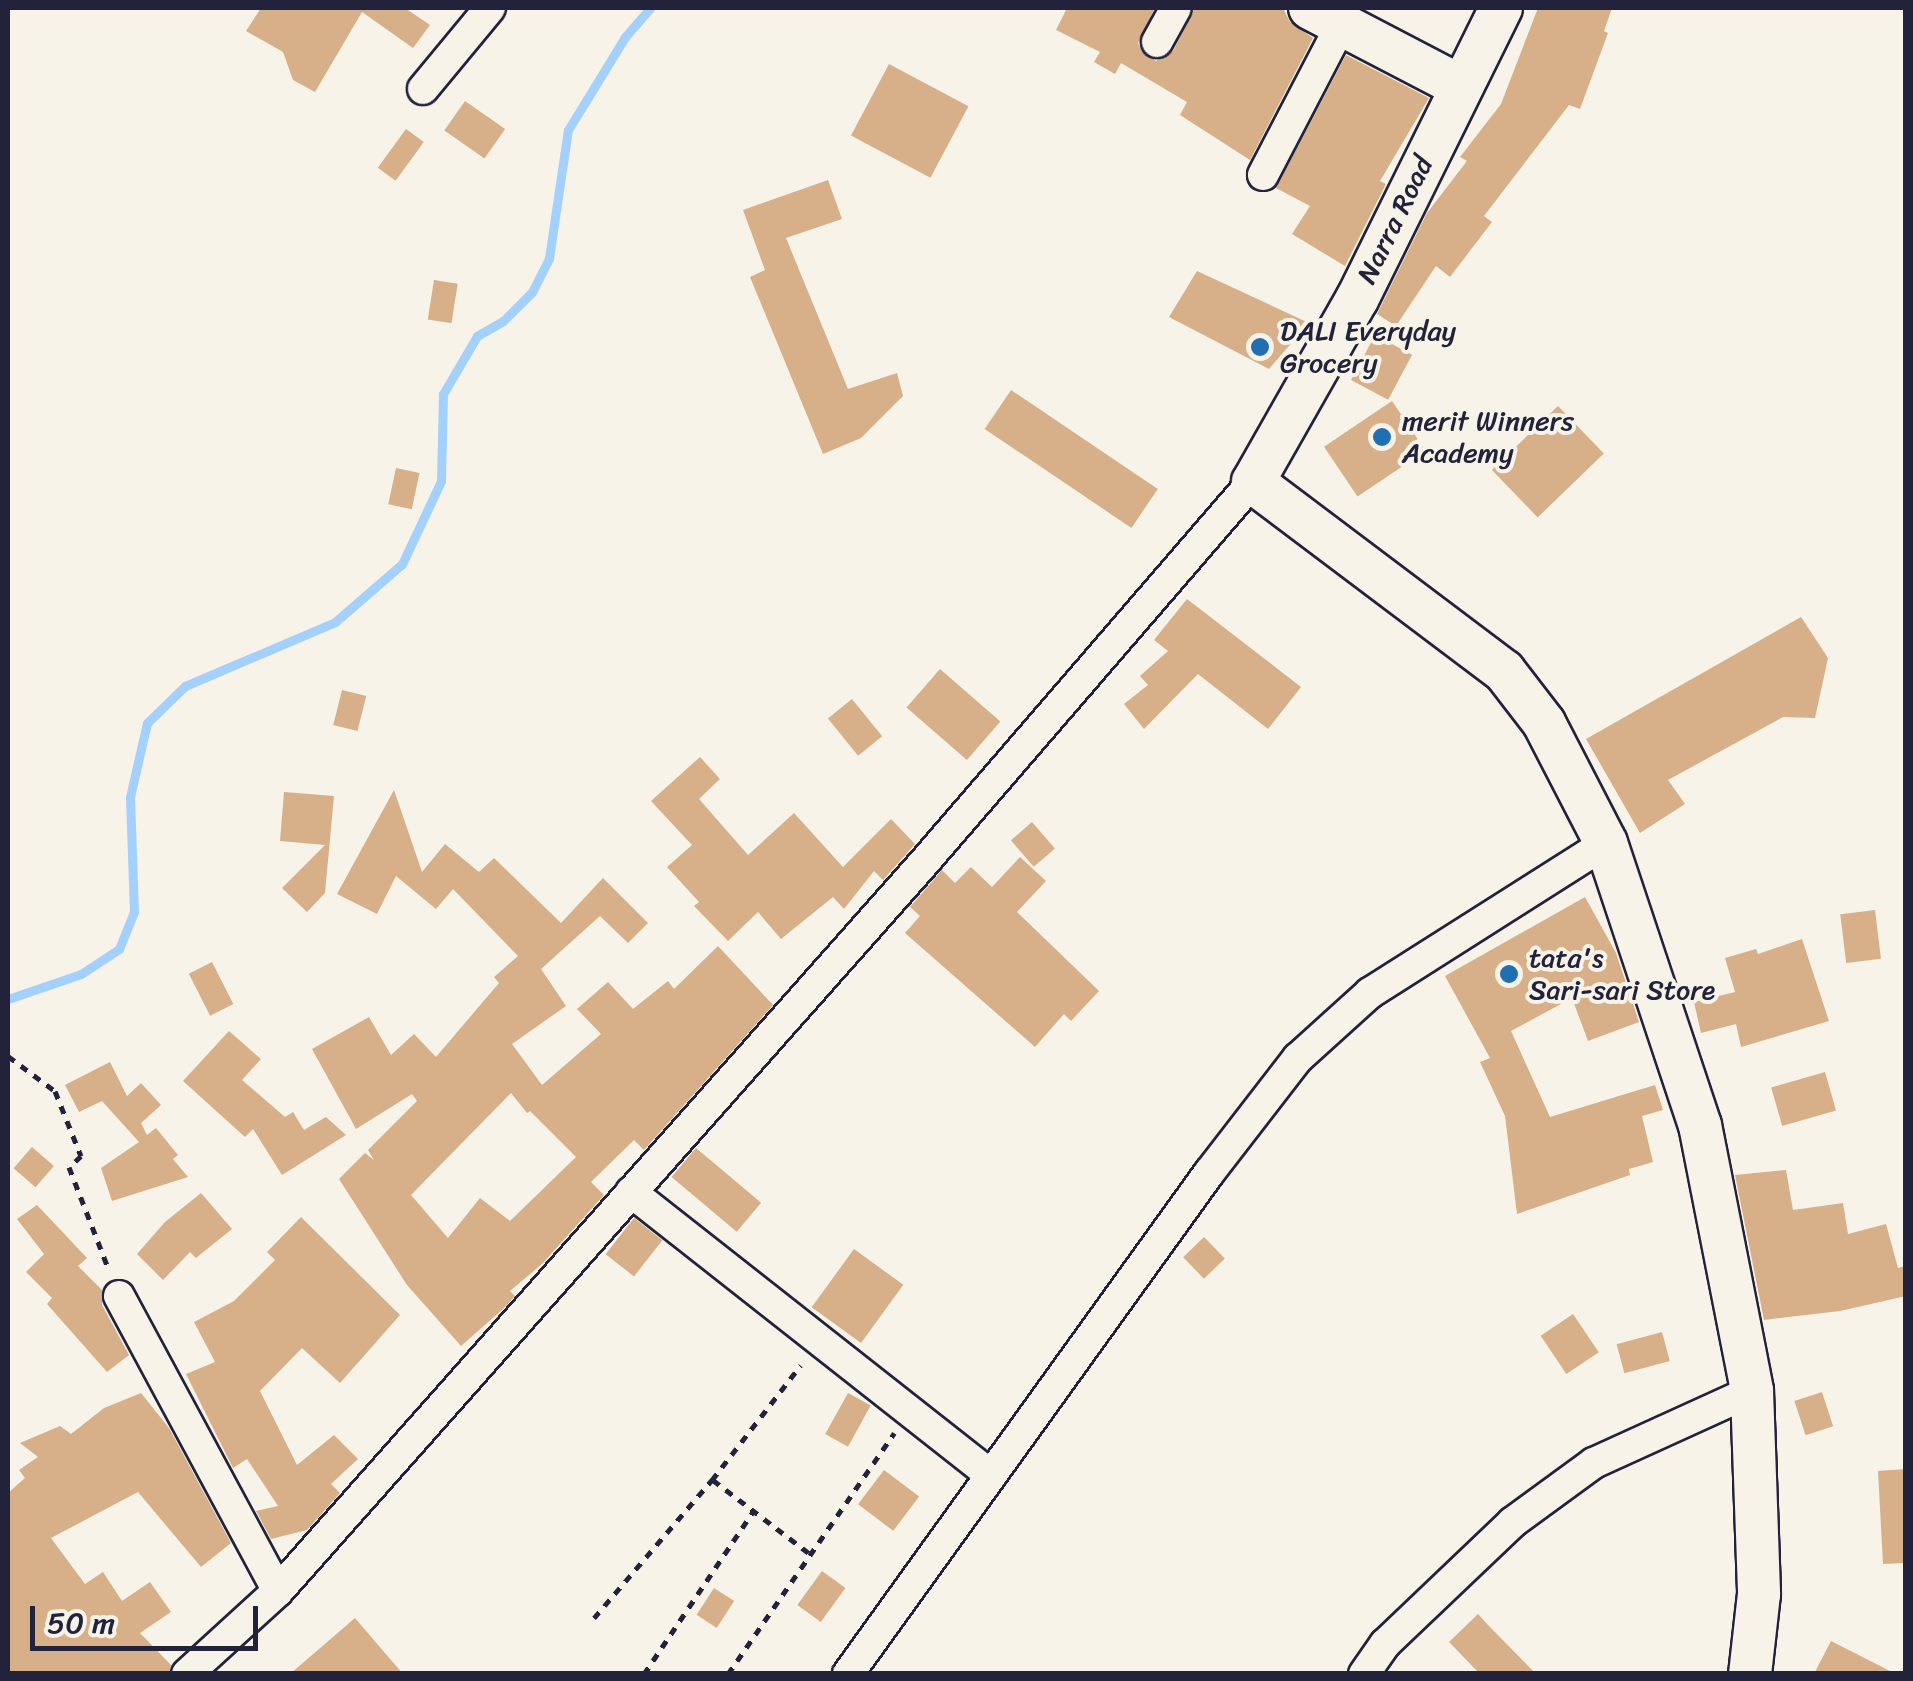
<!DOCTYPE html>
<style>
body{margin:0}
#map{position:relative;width:1913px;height:1681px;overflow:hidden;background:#f7f3e8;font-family:Sriracha,sans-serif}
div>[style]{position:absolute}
.stream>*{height:9px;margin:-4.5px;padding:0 4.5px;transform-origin:4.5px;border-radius:4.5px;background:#a4d0fe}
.building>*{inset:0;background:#d7af88;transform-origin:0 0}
.path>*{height:5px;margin-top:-2.5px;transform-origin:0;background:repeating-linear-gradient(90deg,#22223b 0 8px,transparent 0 16px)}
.roads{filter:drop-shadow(2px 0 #22223b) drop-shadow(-2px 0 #22223b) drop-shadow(0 2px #22223b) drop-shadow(0 -2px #22223b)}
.street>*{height:30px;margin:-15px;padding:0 15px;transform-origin:15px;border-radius:15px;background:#f7f3e8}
.secondary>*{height:42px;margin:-21px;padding:0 21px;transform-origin:21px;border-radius:21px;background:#f7f3e8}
.dots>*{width:28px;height:28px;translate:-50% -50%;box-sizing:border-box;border:5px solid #f7f3e8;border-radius:50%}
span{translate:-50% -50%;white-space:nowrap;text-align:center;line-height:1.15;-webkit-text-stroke:8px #f7f3e8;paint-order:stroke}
.street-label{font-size:28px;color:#22223b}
.poi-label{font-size:28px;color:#22223b}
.left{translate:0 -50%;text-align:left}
.frame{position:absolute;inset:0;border:10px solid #22223b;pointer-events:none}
.scale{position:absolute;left:30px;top:1606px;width:228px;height:45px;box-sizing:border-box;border:5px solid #22223b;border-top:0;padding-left:12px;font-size:30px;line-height:35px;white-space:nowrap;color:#22223b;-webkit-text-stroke:8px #f7f3e8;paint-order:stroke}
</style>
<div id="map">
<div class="stream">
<div style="left:8px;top:999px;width:77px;rotate:-18.9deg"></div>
<div style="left:81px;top:974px;width:45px;rotate:-33.3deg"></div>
<div style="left:119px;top:949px;width:40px;rotate:-68deg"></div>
<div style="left:134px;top:912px;width:115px;rotate:-92deg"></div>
<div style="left:130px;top:797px;width:76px;rotate:-77.1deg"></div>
<div style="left:147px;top:723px;width:53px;rotate:-44.2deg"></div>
<div style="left:185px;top:686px;width:163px;rotate:-23.1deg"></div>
<div style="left:335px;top:622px;width:89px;rotate:-40.9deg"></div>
<div style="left:402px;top:564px;width:92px;rotate:-64.8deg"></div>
<div style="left:441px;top:481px;width:87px;rotate:-88.7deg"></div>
<div style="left:443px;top:394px;width:67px;rotate:-59.6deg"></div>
<div style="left:477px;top:336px;width:30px;rotate:-30deg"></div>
<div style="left:503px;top:321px;width:41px;rotate:-45deg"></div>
<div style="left:532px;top:292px;width:38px;rotate:-63deg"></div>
<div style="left:549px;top:258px;width:129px;rotate:-81.6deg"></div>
<div style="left:568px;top:130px;width:109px;rotate:-58.5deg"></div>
<div style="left:625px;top:37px;width:38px;rotate:-49deg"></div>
</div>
<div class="building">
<div style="clip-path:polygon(261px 8px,405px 8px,430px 25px,413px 48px,362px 12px,315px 92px,293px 80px,283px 52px,246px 31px)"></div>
<div style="clip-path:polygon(1067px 8px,1155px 8px,1138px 43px,1142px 52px,1156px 61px,1173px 51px,1195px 8px,1283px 8px,1290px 22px,1313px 38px,1250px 160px,1180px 115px,1187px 102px,1121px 63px,1115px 74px,1094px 62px,1100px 52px,1056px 30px)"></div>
<div style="clip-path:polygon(1538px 8px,1612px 8px,1604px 31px,1608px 33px,1580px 109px,1569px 105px,1484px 216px,1492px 222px,1450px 277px,1436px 266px,1396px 326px,1377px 314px,1427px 213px,1467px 161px,1460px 157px,1501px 104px)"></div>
<div style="clip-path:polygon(1346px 55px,1429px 98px,1380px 181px,1386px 184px,1345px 266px,1292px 234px,1310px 206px,1276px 188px)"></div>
<div style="left:889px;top:64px;width:90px;height:81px;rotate:28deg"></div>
<div style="left:465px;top:101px;width:49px;height:36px;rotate:35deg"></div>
<div style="left:406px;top:129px;width:22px;height:48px;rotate:36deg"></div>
<div style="clip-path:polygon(828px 180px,842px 219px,786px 238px,848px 389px,897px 373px,903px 396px,861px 438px,823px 454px,750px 277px,765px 270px,743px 210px)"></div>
<div style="clip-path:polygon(1197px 271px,1309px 323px,1269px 369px,1169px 317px)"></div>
<div style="left:434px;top:280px;width:24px;height:40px;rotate:9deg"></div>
<div style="left:1375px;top:335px;width:42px;height:51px;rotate:28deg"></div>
<div style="left:1011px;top:390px;width:177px;height:47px;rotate:34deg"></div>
<div style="left:1392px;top:401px;width:60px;height:82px;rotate:56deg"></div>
<div style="left:1558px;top:406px;width:66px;height:92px;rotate:46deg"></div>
<div style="left:396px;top:468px;width:24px;height:37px;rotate:12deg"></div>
<div style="clip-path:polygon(1187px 599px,1301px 687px,1268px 729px,1198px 674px,1144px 729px,1124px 704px,1148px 685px,1140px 676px,1168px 651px,1154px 640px)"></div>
<div style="clip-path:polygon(1801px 617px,1828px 658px,1815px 718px,1783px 717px,1668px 780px,1685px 804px,1640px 833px,1586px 739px)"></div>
<div style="left:940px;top:669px;width:80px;height:51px;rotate:41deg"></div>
<div style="left:342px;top:690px;width:25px;height:36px;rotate:14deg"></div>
<div style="left:852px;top:699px;width:48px;height:31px;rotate:51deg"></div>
<div style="clip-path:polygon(700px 757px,720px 779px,699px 799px,748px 855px,794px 813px,843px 867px,891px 819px,915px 844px,883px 880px,874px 871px,844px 909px,833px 897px,781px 939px,758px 912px,728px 941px,694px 906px,699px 902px,667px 867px,692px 845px,651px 801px)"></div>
<div style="clip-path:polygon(evenodd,394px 790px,422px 872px,445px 844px,479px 872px,494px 858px,561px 923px,603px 878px,648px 923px,628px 943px,600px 916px,541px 969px,566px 1006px,512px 1044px,542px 1085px,601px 1034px,577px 1009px,608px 982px,633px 1009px,668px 981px,674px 989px,718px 946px,773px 1005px,644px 1150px,634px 1140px,591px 1182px,604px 1195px,542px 1264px,510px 1291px,515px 1296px,503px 1309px,461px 1346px,407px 1285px,339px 1179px,365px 1153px,374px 1160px,368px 1150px,417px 1101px,412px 1094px,356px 1129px,312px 1049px,369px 1017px,391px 1055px,414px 1034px,436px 1057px,499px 983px,494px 977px,518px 956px,453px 889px,436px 909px,396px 876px,377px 914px,337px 894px,394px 790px,511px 1093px,527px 1113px,530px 1111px,576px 1157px,510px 1221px,480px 1198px,448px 1238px,411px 1195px,511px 1093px)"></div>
<div style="clip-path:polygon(284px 792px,334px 796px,325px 893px,307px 912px,282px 888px,325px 845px,280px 841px)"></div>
<div style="left:1032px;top:822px;width:35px;height:28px;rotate:49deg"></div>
<div style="clip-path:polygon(1020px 857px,1046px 881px,1017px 912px,1099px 991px,1071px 1021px,1064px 1014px,1035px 1047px,905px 933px,920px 916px,910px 907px,942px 870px,955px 883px,971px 867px,992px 887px)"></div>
<div style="clip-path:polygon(1585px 897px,1616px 953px,1639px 1022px,1588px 1041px,1572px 998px,1511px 1031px,1550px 1117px,1655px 1085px,1663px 1110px,1642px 1116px,1653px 1162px,1629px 1169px,1630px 1175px,1517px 1214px,1505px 1116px,1480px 1062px,1490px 1058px,1445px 976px)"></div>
<div style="left:1875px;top:910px;width:49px;height:35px;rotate:83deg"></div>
<div style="clip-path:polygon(1802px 939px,1829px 1021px,1741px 1047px,1736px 1024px,1701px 1033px,1694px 1002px,1735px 992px,1725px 958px,1756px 949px,1758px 954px)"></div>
<div style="left:212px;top:962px;width:47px;height:26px;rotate:63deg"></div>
<div style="clip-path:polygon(229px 1031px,261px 1059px,242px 1080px,285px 1117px,293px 1112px,304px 1130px,326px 1117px,346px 1135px,282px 1175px,253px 1129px,245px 1137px,183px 1081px)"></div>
<div style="clip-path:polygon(110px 1062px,127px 1096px,141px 1083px,161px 1105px,141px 1123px,147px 1135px,156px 1128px,178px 1155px,173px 1159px,188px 1177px,112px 1201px,101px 1168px,139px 1142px,102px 1101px,79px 1112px,65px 1085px)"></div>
<div style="left:1825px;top:1072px;width:40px;height:56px;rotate:74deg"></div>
<div style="left:32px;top:1147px;width:29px;height:28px;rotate:41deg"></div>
<div style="left:696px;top:1148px;width:85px;height:38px;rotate:40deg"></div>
<div style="clip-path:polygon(1786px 1170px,1793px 1210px,1843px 1203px,1848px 1234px,1886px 1224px,1898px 1268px,1906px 1266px,1906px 1296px,1840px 1311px,1764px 1320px,1735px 1175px)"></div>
<div style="clip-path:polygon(201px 1193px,232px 1229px,196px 1258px,190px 1252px,163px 1280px,137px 1254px,165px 1222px)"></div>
<div style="clip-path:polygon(37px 1205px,87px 1258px,78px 1266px,102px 1290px,102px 1305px,129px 1355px,107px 1372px,47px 1304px,52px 1298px,26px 1272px,44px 1254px,17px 1219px)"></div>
<div style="clip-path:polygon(301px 1217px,400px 1315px,340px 1383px,302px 1348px,260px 1391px,297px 1465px,334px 1435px,358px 1459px,331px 1484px,340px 1493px,307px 1530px,271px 1539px,256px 1511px,278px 1506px,247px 1459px,233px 1468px,186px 1374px,215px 1362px,194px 1322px,234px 1301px,275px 1260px,267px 1252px)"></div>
<div style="left:634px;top:1218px;width:36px;height:46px;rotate:38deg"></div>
<div style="left:1204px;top:1237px;width:30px;height:29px;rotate:46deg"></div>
<div style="left:854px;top:1249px;width:61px;height:72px;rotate:36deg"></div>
<div style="left:1573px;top:1314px;width:46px;height:39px;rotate:56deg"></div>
<div style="left:1662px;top:1332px;width:30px;height:47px;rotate:75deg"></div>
<div style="left:1822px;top:1392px;width:36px;height:29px;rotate:72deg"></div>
<div style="clip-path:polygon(141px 1393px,169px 1428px,231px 1543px,201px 1567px,138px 1492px,51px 1538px,85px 1584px,103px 1572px,122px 1601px,150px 1582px,171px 1612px,140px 1633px,171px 1665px,169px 1674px,8px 1674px,8px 1493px,25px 1478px,19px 1470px,38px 1457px,20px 1443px,60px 1426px,71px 1434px,104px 1408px)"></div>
<div style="left:848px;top:1393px;width:26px;height:47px;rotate:29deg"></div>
<div style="clip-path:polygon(1906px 1469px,1906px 1563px,1883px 1564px,1878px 1471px)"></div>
<div style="left:884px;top:1470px;width:44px;height:43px;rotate:37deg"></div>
<div style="left:822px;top:1571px;width:29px;height:42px;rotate:36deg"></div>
<div style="left:714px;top:1588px;width:24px;height:32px;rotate:33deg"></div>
<div style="clip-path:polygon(1478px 1614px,1488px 1625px,1536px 1674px,1480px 1674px,1449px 1642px)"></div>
<div style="clip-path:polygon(355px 1618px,403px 1674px,290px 1674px)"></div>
<div style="clip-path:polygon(1831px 1641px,1896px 1674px,1814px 1674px)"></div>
</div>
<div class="path">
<div style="left:8px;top:1056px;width:59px;rotate:36.7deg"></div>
<div style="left:55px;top:1091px;width:70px;rotate:68.2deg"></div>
<div style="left:81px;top:1156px;width:16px;rotate:137deg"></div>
<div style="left:69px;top:1167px;width:110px;rotate:68.8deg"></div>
<div style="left:713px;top:1480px;width:122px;rotate:37.3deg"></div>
<div style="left:594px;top:1618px;width:182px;rotate:-49.5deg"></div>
<div style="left:712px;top:1480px;width:145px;rotate:-52.3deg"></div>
<div style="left:644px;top:1674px;width:195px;rotate:-56.1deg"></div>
<div style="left:728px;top:1674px;width:293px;rotate:-55.4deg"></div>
</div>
<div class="roads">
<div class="street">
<div style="left:1157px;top:42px;width:39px;rotate:-61deg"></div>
<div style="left:423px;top:89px;width:105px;rotate:-50.4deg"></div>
<div style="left:1263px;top:175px;width:171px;rotate:-62.5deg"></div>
<div style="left:631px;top:1192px;width:458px;rotate:38.2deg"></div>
<div style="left:119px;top:1296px;width:335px;rotate:61.7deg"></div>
<div style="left:187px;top:1674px;width:123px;rotate:-42.4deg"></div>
<div style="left:278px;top:1591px;width:980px;rotate:-48.43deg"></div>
<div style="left:928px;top:858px;width:497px;rotate:-49.2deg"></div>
<div style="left:848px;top:1674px;width:618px;rotate:-54.23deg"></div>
<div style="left:1209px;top:1173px;width:145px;rotate:-52.3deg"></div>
<div style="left:1298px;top:1058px;width:97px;rotate:-42.1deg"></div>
<div style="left:1370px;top:993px;width:280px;rotate:-32.4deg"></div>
<div style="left:1364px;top:1674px;width:37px;rotate:-55deg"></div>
<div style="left:1385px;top:1644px;width:177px;rotate:-43.6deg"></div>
<div style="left:1513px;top:1522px;width:100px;rotate:-36.1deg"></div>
<div style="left:1594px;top:1463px;width:174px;rotate:-24.5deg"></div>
</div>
<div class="secondary">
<div style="left:1310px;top:8px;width:169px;rotate:27.5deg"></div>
<div style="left:1501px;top:8px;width:325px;rotate:116.3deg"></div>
<div style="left:1357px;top:299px;width:210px;rotate:119.6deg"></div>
<div style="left:1253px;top:482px;width:314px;rotate:37deg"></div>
<div style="left:1504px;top:671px;width:66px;rotate:52.4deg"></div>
<div style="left:1544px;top:723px;width:135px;rotate:62.7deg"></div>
<div style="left:1606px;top:843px;width:297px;rotate:71.6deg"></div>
<div style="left:1700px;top:1125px;width:271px;rotate:78.9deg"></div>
<div style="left:1752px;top:1391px;width:203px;rotate:88deg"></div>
<div style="left:1759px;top:1594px;width:81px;rotate:96.4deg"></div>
</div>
</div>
<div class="dots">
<div style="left:1260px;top:347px;background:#1f6fb2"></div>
<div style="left:1382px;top:437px;background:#1f6fb2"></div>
<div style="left:1509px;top:974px;background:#1f6fb2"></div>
</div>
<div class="street-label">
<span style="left:1395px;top:220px;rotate:-64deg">Narra Road</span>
</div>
<div class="poi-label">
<span class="left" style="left:1280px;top:347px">DALI Everyday<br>Grocery</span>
<span class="left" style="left:1402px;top:437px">merit Winners<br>Academy</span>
<span class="left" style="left:1529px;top:974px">tata's<br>Sari-sari Store</span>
</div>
<div class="frame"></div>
<div class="scale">50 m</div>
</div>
